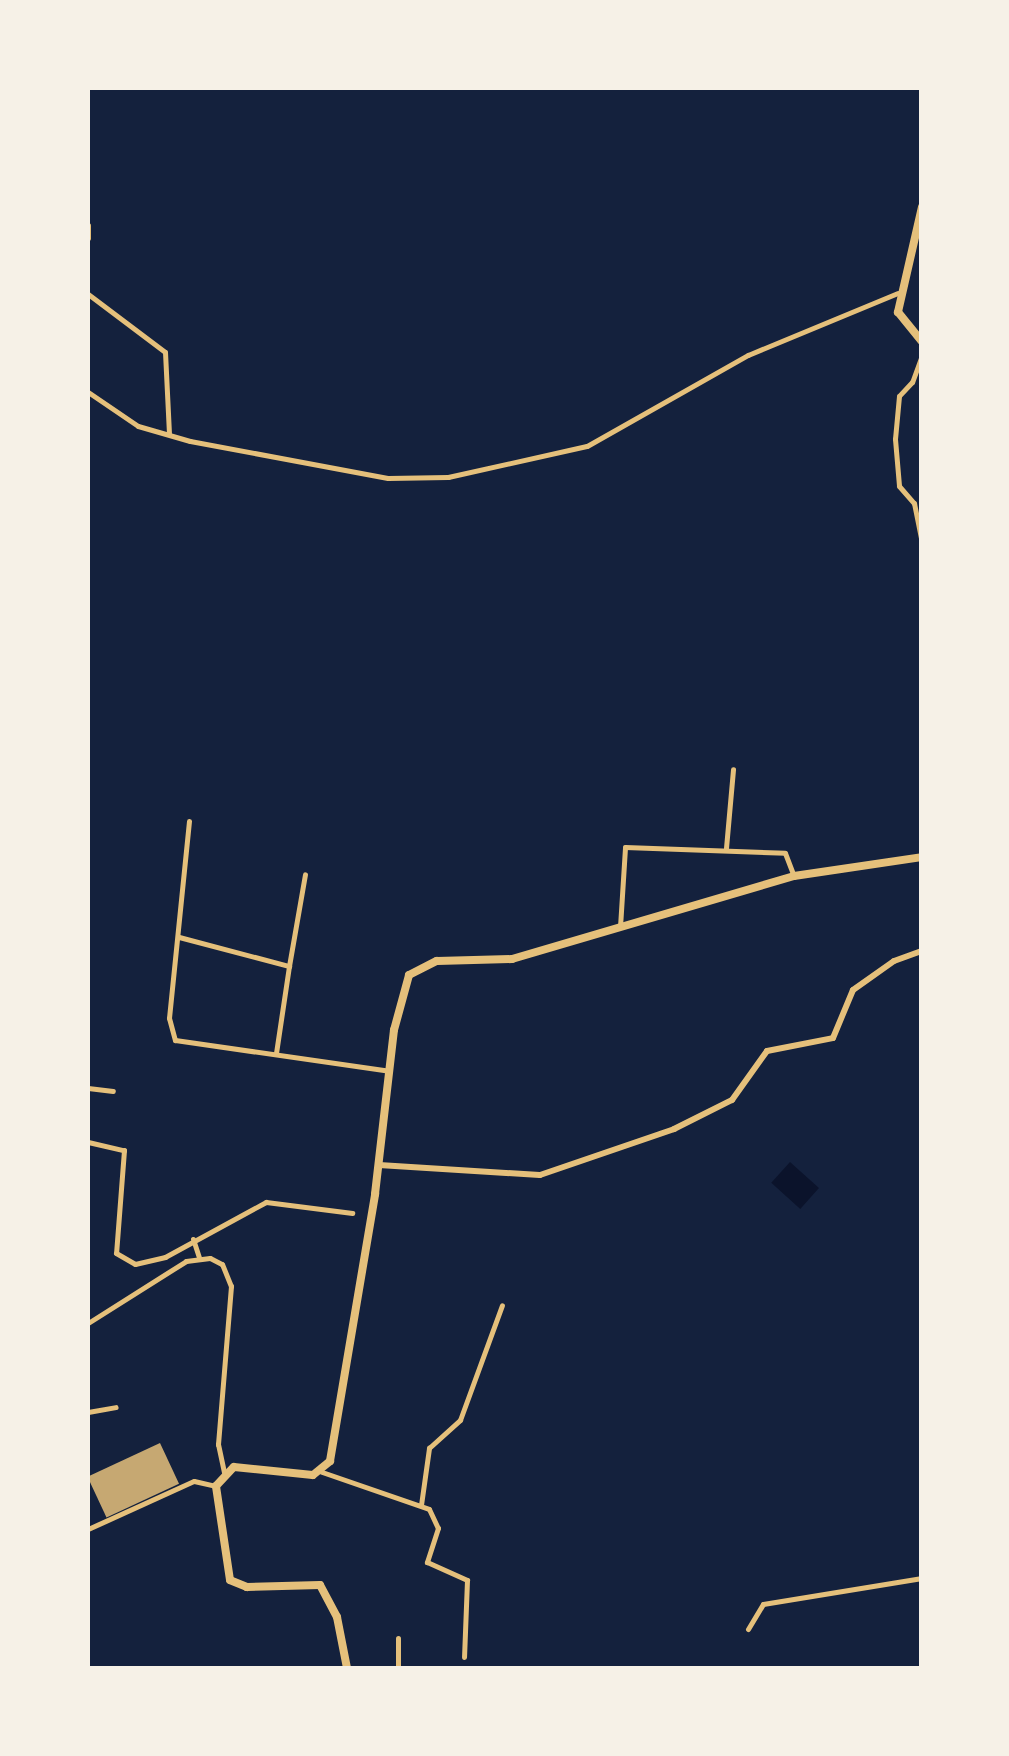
<!DOCTYPE html>
<style>
body{margin:0}
#map{position:relative;width:1009px;height:1756px;overflow:hidden;background:#14213d;font-family:Roboto,sans-serif}
div>[style]{position:absolute}
.water>*{inset:0;background:#0b132b;transform-origin:0 0}
.building>*{inset:0;background:#c6a872;transform-origin:0 0}
.minor>*{height:5px;margin:-2.5px;padding:0 2.5px;transform-origin:2.5px;border-radius:2.5px;background:#e5c07b}
.tertiary>*{height:6px;margin:-3px;padding:0 3px;transform-origin:3px;border-radius:3px;background:#e5c07b}
.secondary>*{height:8px;margin:-4px;padding:0 4px;transform-origin:4px;border-radius:4px;background:#e5c07b}
span{translate:-50% -50%;white-space:nowrap;text-align:center;line-height:1.15;-webkit-text-stroke:8px #f6f1e7;paint-order:stroke}
.frame{position:absolute;inset:0;border:90px solid #f6f1e7;pointer-events:none}
</style>
<div id="map">
<div class="water">
<div style="left:790px;top:1162px;width:39px;height:28px;rotate:42deg"></div>
</div>
<div class="building">
<div style="left:160px;top:1443px;width:45px;height:80px;rotate:65deg"></div>
</div>
<div class="minor">
<div style="left:88px;top:225px;width:13px;rotate:90deg"></div>
<div style="left:88px;top:294px;width:96px;rotate:37deg"></div>
<div style="left:165px;top:352px;width:81px;rotate:87.2deg"></div>
<div style="left:922px;top:355px;width:29px;rotate:110deg"></div>
<div style="left:912px;top:382px;width:19px;rotate:133deg"></div>
<div style="left:899px;top:396px;width:43px;rotate:95.3deg"></div>
<div style="left:895px;top:439px;width:47px;rotate:85.1deg"></div>
<div style="left:899px;top:486px;width:23px;rotate:49deg"></div>
<div style="left:914px;top:503px;width:41px;rotate:78.7deg"></div>
<div style="left:88px;top:392px;width:60px;rotate:34.2deg"></div>
<div style="left:138px;top:426px;width:54px;rotate:16.1deg"></div>
<div style="left:190px;top:441px;width:201px;rotate:10.6deg"></div>
<div style="left:388px;top:478px;width:60px;rotate:-1deg"></div>
<div style="left:448px;top:477px;width:142px;rotate:-12.6deg"></div>
<div style="left:587px;top:446px;width:185px;rotate:-29.5deg"></div>
<div style="left:748px;top:355px;width:162px;rotate:-22.5deg"></div>
<div style="left:922px;top:646px;width:47px;rotate:90deg"></div>
<div style="left:189px;top:821px;width:198px;rotate:95.8deg"></div>
<div style="left:169px;top:1018px;width:23px;rotate:75deg"></div>
<div style="left:175px;top:1040px;width:216px;rotate:8.2deg"></div>
<div style="left:726px;top:848px;width:79px;rotate:-84.9deg"></div>
<div style="left:620px;top:927px;width:80px;rotate:-86.4deg"></div>
<div style="left:625px;top:847px;width:160px;rotate:2.1deg"></div>
<div style="left:785px;top:853px;width:25px;rotate:69deg"></div>
<div style="left:179px;top:937px;width:114px;rotate:14.8deg"></div>
<div style="left:289px;top:966px;width:88px;rotate:98.5deg"></div>
<div style="left:289px;top:966px;width:93px;rotate:-80.1deg"></div>
<div style="left:88px;top:1088px;width:25px;rotate:7deg"></div>
<div style="left:88px;top:1142px;width:37px;rotate:13deg"></div>
<div style="left:124px;top:1150px;width:103px;rotate:94.4deg"></div>
<div style="left:116px;top:1253px;width:22px;rotate:30deg"></div>
<div style="left:135px;top:1264px;width:31px;rotate:-13deg"></div>
<div style="left:165px;top:1257px;width:115px;rotate:-28.6deg"></div>
<div style="left:266px;top:1202px;width:87px;rotate:7.3deg"></div>
<div style="left:193px;top:1239px;width:19px;rotate:72deg"></div>
<div style="left:88px;top:1323px;width:116px;rotate:-32.3deg"></div>
<div style="left:186px;top:1261px;width:24px;rotate:-7deg"></div>
<div style="left:210px;top:1258px;width:13px;rotate:27deg"></div>
<div style="left:222px;top:1264px;width:24px;rotate:68deg"></div>
<div style="left:231px;top:1286px;width:159px;rotate:94.7deg"></div>
<div style="left:218px;top:1444px;width:29px;rotate:78deg"></div>
<div style="left:88px;top:1412px;width:28px;rotate:-10deg"></div>
<div style="left:322px;top:1472px;width:113px;rotate:19.1deg"></div>
<div style="left:429px;top:1509px;width:21px;rotate:65deg"></div>
<div style="left:438px;top:1528px;width:36px;rotate:108deg"></div>
<div style="left:427px;top:1562px;width:44px;rotate:24.2deg"></div>
<div style="left:467px;top:1580px;width:77px;rotate:92.2deg"></div>
<div style="left:421px;top:1505px;width:58px;rotate:-82deg"></div>
<div style="left:429px;top:1448px;width:42px;rotate:-42.1deg"></div>
<div style="left:460px;top:1420px;width:122px;rotate:-69.9deg"></div>
<div style="left:88px;top:1529px;width:116px;rotate:-24.4deg"></div>
<div style="left:194px;top:1481px;width:23px;rotate:13deg"></div>
<div style="left:748px;top:1629px;width:29px;rotate:-59deg"></div>
<div style="left:763px;top:1604px;width:161px;rotate:-9.3deg"></div>
<div style="left:398px;top:1668px;width:30px;rotate:-90deg"></div>
</div>
<div class="tertiary">
<div style="left:379px;top:1165px;width:161px;rotate:3.6deg"></div>
<div style="left:540px;top:1175px;width:142px;rotate:-18.9deg"></div>
<div style="left:674px;top:1129px;width:65px;rotate:-26.6deg"></div>
<div style="left:732px;top:1100px;width:60px;rotate:-54.5deg"></div>
<div style="left:767px;top:1051px;width:67px;rotate:-11.1deg"></div>
<div style="left:833px;top:1038px;width:52px;rotate:-67.4deg"></div>
<div style="left:853px;top:990px;width:50px;rotate:-35.3deg"></div>
<div style="left:894px;top:961px;width:30px;rotate:-20deg"></div>
</div>
<div class="secondary">
<div style="left:922px;top:207px;width:108px;rotate:102.9deg"></div>
<div style="left:898px;top:312px;width:38px;rotate:51deg"></div>
<div style="left:347px;top:1668px;width:52px;rotate:-101.1deg"></div>
<div style="left:337px;top:1617px;width:36px;rotate:-118deg"></div>
<div style="left:320px;top:1585px;width:73px;rotate:178.4deg"></div>
<div style="left:247px;top:1587px;width:18px;rotate:-158deg"></div>
<div style="left:230px;top:1580px;width:95px;rotate:-98.5deg"></div>
<div style="left:216px;top:1486px;width:26px;rotate:-47deg"></div>
<div style="left:234px;top:1467px;width:79px;rotate:5.8deg"></div>
<div style="left:313px;top:1475px;width:22px;rotate:-39deg"></div>
<div style="left:330px;top:1461px;width:271px;rotate:-80.4deg"></div>
<div style="left:375px;top:1194px;width:165px;rotate:-83.4deg"></div>
<div style="left:394px;top:1030px;width:57px;rotate:-74.7deg"></div>
<div style="left:409px;top:975px;width:31px;rotate:-27deg"></div>
<div style="left:437px;top:961px;width:75px;rotate:-1.5deg"></div>
<div style="left:512px;top:959px;width:294px;rotate:-16.4deg"></div>
<div style="left:794px;top:876px;width:129px;rotate:-8.4deg"></div>
</div>
<div class="frame"></div>
</div>
